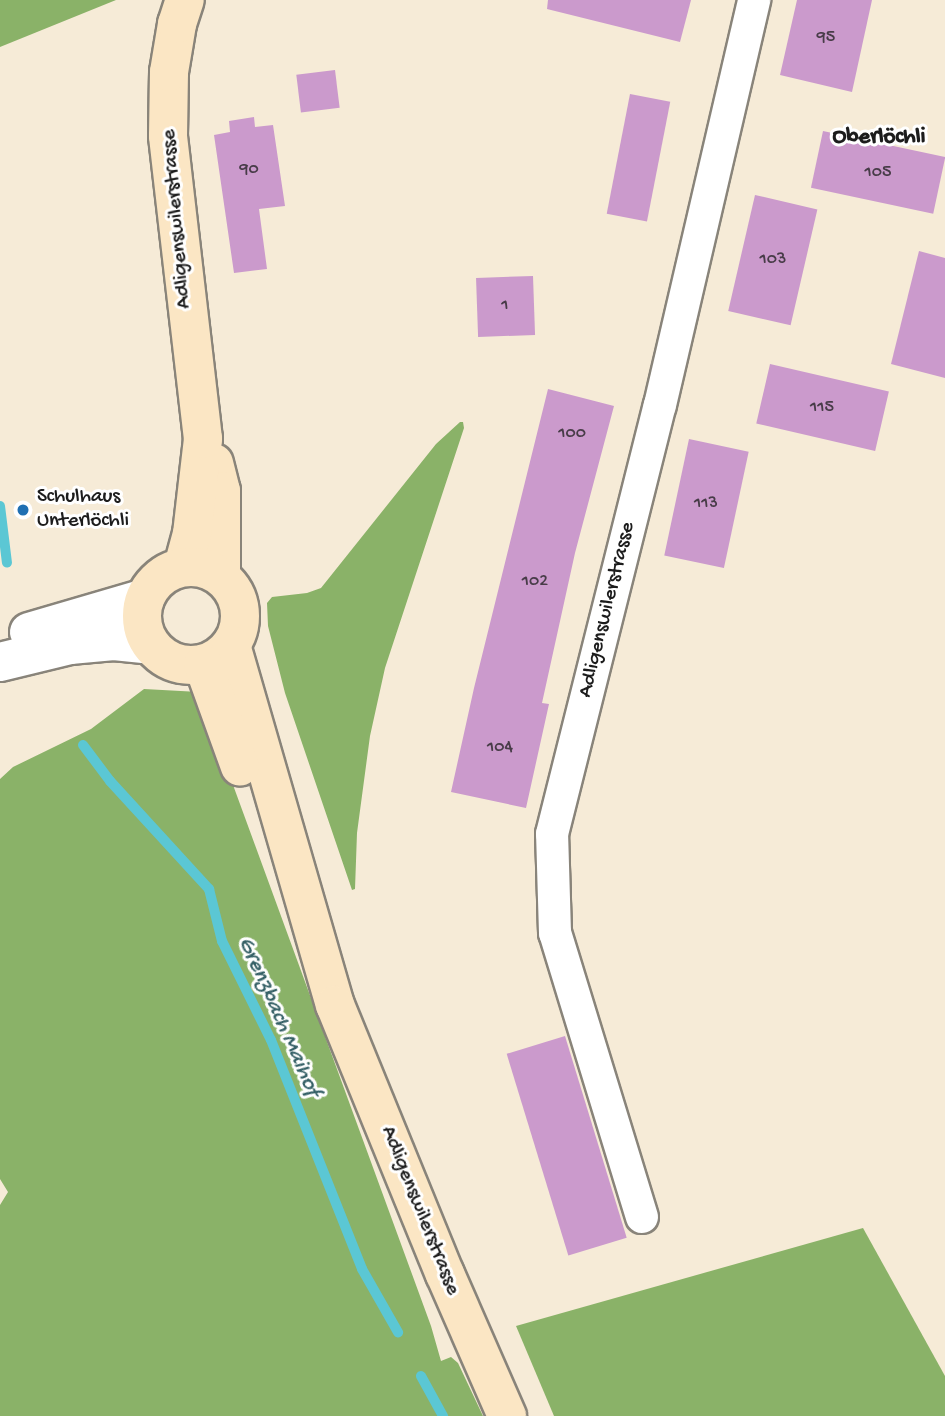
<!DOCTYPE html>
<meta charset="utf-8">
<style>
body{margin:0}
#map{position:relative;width:945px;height:1416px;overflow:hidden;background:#f6ebd7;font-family:"Gochi Hand",sans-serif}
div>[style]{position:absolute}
.forest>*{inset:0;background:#8ab268}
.stream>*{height:10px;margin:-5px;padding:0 5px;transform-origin:5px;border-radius:5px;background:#5bc7d4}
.building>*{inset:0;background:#cb9acc;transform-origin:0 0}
.roads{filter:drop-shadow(2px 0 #89847a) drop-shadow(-2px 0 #89847a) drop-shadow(0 2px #89847a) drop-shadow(0 -2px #89847a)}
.minor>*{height:32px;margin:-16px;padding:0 16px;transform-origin:16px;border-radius:16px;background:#fff}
.tertiary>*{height:38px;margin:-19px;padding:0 19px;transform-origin:19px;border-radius:19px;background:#fff}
.secondary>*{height:38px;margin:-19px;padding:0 19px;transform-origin:19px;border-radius:19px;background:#fbe6c4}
.secondary>.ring{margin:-19px;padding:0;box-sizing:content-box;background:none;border:38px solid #fbe6c4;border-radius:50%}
.dots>*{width:19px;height:19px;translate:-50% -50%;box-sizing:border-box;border:4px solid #fff;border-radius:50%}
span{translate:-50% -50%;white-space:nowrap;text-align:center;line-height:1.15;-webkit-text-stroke:6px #fff;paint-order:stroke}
.number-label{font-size:18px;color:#483c48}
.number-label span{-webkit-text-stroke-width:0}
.street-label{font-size:21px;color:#1c1c1c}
.poi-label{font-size:21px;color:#1c1c1c}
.left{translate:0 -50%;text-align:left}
.neighbourhood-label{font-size:23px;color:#1c1c1c;font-weight:700}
.water-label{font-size:23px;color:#356066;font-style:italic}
</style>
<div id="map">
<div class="forest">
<div style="clip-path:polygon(0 0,116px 0,0 47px)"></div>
<div style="clip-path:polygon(460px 422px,463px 422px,464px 428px,385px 668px,370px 736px,357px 833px,355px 889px,352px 890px,285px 693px,268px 626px,267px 603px,272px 597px,307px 593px,321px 588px,436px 444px)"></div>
<div style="clip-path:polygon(144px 689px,199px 692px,431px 1326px,441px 1361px,451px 1357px,458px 1363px,483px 1416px,0 1416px,0 1205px,8px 1192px,0 1179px,0 779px,13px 767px,91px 729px)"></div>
<div style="clip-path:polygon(863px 1228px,945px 1376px,945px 1416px,554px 1416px,516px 1326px)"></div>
</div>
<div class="stream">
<div style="left:0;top:506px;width:57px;rotate:83deg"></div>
<div style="left:83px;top:745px;width:45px;rotate:53.1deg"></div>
<div style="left:110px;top:781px;width:147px;rotate:47.5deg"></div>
<div style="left:209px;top:889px;width:54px;rotate:76deg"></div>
<div style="left:222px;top:941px;width:110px;rotate:63.7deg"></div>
<div style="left:271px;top:1040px;width:246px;rotate:68.3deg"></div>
<div style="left:362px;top:1269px;width:73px;rotate:60.3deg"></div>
<div style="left:421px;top:1376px;width:46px;rotate:61.2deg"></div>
</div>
<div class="building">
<div style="clip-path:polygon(548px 0,691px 0,680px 42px,547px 9px)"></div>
<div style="clip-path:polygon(797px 0,872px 0,852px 92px,780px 75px)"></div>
<div style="left:335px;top:70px;width:38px;height:39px;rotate:83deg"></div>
<div style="left:630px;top:94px;width:41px;height:122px;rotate:11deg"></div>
<div style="clip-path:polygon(254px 117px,255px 127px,273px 125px,285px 206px,259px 209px,267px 269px,234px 273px,214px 135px,230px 132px,229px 121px)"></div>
<div style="left:823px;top:131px;width:125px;height:58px;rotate:12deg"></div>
<div style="left:755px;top:195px;width:64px;height:119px;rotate:13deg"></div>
<div style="clip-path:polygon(919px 251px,945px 258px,945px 378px,891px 364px)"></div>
<div style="left:533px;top:276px;width:59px;height:57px;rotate:88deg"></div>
<div style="left:770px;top:364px;width:122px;height:61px;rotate:13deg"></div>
<div style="clip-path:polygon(548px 389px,614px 406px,575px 553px,542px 703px,549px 704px,526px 808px,451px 792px,474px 688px)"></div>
<div style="left:689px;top:439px;width:61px;height:119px;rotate:12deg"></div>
<div style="left:565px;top:1036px;width:211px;height:61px;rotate:73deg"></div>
</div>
<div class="roads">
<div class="minor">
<div style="left:642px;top:1217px;width:297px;rotate:-107deg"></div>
<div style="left:555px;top:933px;width:99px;rotate:-91.7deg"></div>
<div style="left:552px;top:834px;width:442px;rotate:-75.9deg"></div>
<div style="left:660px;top:405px;width:416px;rotate:-76.9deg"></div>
</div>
<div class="tertiary">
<div style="left:29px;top:632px;width:121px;rotate:-16.3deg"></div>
<div style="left:0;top:662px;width:72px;rotate:-13.7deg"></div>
<div style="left:70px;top:645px;width:44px;rotate:-5.2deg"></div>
<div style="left:114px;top:641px;width:37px;rotate:6deg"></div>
</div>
<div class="secondary">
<div style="left:214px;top:463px;width:29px;rotate:76deg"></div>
<div style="left:221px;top:491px;width:85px;rotate:90deg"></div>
<div style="left:183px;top:567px;width:34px;rotate:-75deg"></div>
<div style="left:192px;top:534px;width:96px;rotate:-83.4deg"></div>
<div style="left:203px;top:439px;width:305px;rotate:-96.6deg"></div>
<div style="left:168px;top:136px;width:64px;rotate:-89.1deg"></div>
<div style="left:169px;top:72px;width:49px;rotate:-80.5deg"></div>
<div style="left:177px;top:24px;width:25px;rotate:-72deg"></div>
<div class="ring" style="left:142px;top:567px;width:60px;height:60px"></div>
<div style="left:231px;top:645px;width:375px;rotate:73.9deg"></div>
<div style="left:335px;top:1005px;width:291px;rotate:67.8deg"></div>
<div style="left:445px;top:1274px;width:155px;rotate:66.4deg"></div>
<div style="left:203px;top:664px;width:109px;rotate:70.2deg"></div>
</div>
</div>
<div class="dots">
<div style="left:23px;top:510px;background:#1f6fb2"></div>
</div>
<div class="number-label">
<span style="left:826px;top:38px">95</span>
<span style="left:249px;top:170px">90</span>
<span style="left:878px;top:173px">105</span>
<span style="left:773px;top:260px">103</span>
<span style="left:505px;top:306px">1</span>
<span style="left:822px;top:408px">115</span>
<span style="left:572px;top:434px">100</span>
<span style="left:706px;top:504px">113</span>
<span style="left:535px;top:582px">102</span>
<span style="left:500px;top:748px">104</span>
</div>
<div class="street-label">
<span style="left:178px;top:219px;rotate:-95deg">Adligenswilerstrasse</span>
<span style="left:608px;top:610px;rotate:-76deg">Adligenswilerstrasse</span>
<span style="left:419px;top:1211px;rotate:68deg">Adligenswilerstrasse</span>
</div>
<div class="poi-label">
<span class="left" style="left:37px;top:510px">Schulhaus<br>Unterlöchli</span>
</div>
<div class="neighbourhood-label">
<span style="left:879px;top:138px">Oberlöchli</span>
</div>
<div class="water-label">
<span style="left:278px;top:1017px;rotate:66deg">Grenzbach Maihof</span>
</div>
</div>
